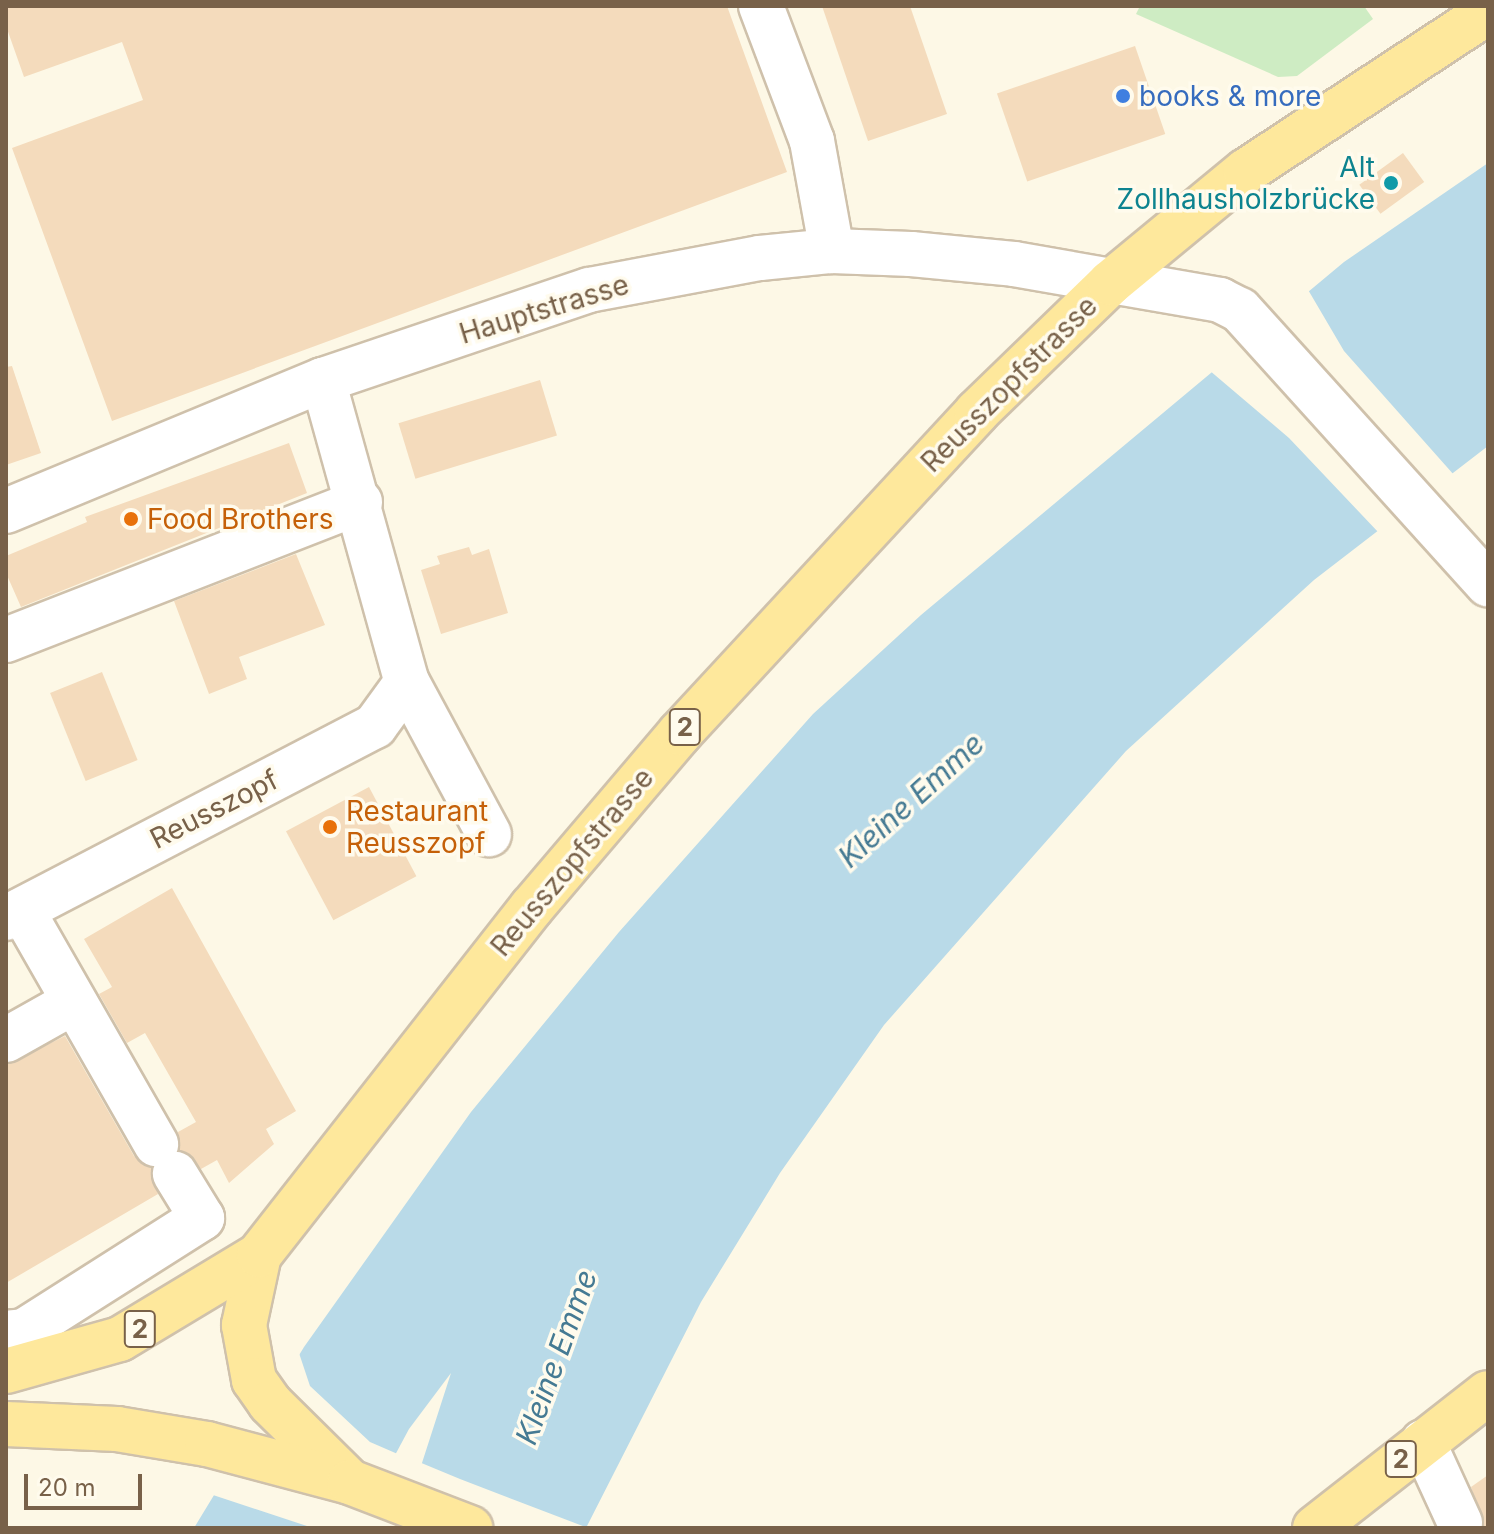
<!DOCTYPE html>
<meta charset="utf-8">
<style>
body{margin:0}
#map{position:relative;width:1494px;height:1534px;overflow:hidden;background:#fdf8e6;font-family:Inter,sans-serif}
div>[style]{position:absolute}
.green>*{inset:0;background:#ceecc3}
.water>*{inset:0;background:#b9dae8}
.pier>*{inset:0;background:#fdf8e6}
.building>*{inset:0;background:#f4dbbc;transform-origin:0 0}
.roads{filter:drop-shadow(2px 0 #cfc1ab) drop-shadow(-2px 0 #cfc1ab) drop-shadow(0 2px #cfc1ab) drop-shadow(0 -2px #cfc1ab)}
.minor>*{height:44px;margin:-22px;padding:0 22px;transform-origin:22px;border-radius:22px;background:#fff}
.major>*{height:44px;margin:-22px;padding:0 22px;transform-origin:22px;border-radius:22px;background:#fee89c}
.dots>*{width:22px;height:22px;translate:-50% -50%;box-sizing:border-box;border:4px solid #fffbed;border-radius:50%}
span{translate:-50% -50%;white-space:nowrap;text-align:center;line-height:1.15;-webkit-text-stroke:7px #fffbed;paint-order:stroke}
.shield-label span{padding:2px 6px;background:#fffbed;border:2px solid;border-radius:6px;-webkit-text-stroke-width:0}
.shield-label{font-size:26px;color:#786149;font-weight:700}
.shop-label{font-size:28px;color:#366cbe}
.left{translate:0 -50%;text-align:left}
.culture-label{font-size:28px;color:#0d838f}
.right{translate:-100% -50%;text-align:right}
.street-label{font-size:28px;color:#786149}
.food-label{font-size:28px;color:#c56008}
.water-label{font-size:30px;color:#457a93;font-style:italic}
.frame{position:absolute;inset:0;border:8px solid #786149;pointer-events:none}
.scale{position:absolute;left:24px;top:1474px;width:118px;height:36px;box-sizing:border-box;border:4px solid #786149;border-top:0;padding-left:10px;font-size:24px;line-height:28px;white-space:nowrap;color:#786149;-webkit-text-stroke:6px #fffbed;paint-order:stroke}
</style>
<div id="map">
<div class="green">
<div style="clip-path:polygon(1140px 6px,1364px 6px,1373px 19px,1297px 76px,1278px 77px,1136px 14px)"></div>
</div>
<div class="water">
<div style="clip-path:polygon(1488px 163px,1488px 446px,1314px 580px,1126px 751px,884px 1025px,780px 1173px,701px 1302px,586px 1528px,401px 1528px,451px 1373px,409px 1429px,356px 1528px,194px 1528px,304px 1347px,471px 1112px,619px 932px,813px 714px,921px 615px,1344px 262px)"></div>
</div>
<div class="pier">
<div style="clip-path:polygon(1307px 288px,1344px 351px,1454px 475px,1379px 533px,1289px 438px,1209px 370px)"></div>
<div style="clip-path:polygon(298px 1350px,310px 1386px,370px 1442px,400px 1455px,361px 1528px,313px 1528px,210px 1494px)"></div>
<div style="clip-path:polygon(419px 1462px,460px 1479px,588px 1528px,397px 1528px)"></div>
</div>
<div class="building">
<div style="clip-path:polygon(6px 6px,727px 6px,787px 172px,112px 421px,12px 148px,143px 100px,122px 42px,24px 77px,6px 26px)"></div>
<div style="clip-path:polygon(822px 6px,910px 6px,947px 114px,868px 141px)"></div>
<div style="left:1135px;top:46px;width:93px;height:146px;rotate:71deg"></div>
<div style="left:1403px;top:153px;width:36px;height:54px;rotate:54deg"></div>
<div style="clip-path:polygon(12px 366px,41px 453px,6px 465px,6px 367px)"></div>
<div style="left:540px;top:380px;width:58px;height:148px;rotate:73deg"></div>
<div style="clip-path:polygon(289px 443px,307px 493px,21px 607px,6px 573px,6px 556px,87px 522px,85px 517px)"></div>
<div style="clip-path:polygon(469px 547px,472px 555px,489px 549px,508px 613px,441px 634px,421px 570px,440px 564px,437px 556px)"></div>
<div style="clip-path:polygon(296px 554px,325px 625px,239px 657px,247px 679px,209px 694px,174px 601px)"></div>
<div style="left:102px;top:672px;width:95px;height:56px;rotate:68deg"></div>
<div style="left:369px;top:787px;width:101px;height:94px;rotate:62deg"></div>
<div style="clip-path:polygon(172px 888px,296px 1111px,266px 1129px,274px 1144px,229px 1183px,217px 1160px,201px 1169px,179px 1150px,178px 1132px,196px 1122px,145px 1033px,127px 1043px,99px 994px,112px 987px,84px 939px)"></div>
<div style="clip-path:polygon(65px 1036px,134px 1156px,152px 1168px,158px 1194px,6px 1283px,6px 1065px)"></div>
<div style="clip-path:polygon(1488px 1475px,1488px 1528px,1484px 1528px,1471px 1487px)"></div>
</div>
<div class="roads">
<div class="minor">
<div style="left:761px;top:6px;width:144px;rotate:69.3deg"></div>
<div style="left:812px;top:141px;width:112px;rotate:79.7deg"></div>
<div style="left:323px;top:380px;width:313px;rotate:74.5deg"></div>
<div style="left:407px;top:682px;width:173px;rotate:61.7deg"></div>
<div style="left:6px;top:511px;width:343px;rotate:-22.5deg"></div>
<div style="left:323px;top:380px;width:281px;rotate:-18.7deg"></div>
<div style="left:589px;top:290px;width:174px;rotate:-10.6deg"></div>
<div style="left:760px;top:258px;width:72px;rotate:-5.6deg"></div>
<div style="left:832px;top:251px;width:79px;rotate:2.2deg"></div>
<div style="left:911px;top:254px;width:103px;rotate:5.5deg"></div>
<div style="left:1014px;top:264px;width:209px;rotate:9.9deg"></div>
<div style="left:1220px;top:300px;width:22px;rotate:27deg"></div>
<div style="left:1240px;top:310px;width:370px;rotate:47.9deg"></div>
<div style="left:6px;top:640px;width:380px;rotate:-21.3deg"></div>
<div style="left:22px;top:910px;width:270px;rotate:60.2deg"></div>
<div style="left:6px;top:918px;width:416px;rotate:-27.5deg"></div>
<div style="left:375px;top:726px;width:54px;rotate:-54deg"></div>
<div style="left:6px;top:1040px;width:76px;rotate:-29.3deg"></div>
<div style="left:6px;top:1333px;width:18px;rotate:-6deg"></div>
<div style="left:24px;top:1331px;width:211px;rotate:-32.4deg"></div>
<div style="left:202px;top:1218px;width:52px;rotate:-121.5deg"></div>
<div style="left:1423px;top:1442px;width:89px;rotate:65.4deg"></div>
</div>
<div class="major">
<div style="left:259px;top:1255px;width:72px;rotate:102.1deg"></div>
<div style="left:244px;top:1325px;width:56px;rotate:79.7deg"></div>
<div style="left:254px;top:1380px;width:28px;rotate:55deg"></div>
<div style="left:270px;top:1403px;width:107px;rotate:44.6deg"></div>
<div style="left:6px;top:1371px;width:118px;rotate:-15.7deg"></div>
<div style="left:120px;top:1339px;width:162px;rotate:-31.1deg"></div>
<div style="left:259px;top:1255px;width:442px;rotate:-51.9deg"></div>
<div style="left:532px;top:907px;width:228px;rotate:-49.6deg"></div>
<div style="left:680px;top:733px;width:437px;rotate:-47.2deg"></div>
<div style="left:977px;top:412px;width:185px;rotate:-44.1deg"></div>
<div style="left:1110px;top:283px;width:176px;rotate:-39.5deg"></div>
<div style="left:1246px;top:171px;width:290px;rotate:-33.3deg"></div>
<div style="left:6px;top:1424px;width:111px;rotate:2.6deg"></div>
<div style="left:117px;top:1429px;width:91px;rotate:9.5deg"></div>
<div style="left:207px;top:1444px;width:148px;rotate:14.9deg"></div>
<div style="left:350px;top:1482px;width:129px;rotate:21deg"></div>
<div style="left:1315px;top:1528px;width:219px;rotate:-38deg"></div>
</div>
</div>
<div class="dots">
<div style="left:1123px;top:96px;background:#3f7fe0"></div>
<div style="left:1391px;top:183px;background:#0f9aa8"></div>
<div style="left:131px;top:519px;background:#e8710a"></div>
<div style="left:330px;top:827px;background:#e8710a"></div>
</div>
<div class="shield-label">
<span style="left:685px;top:727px">2</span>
<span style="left:140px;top:1329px">2</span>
<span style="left:1401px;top:1459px">2</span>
</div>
<div class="shop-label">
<span class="left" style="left:1139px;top:96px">books &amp; more</span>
</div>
<div class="culture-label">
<span class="right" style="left:1375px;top:183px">Alt<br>Zollhausholzbrücke</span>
</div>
<div class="street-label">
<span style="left:544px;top:309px;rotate:-17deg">Hauptstrasse</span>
<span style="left:1009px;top:384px;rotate:-45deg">Reusszopfstrasse</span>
<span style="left:214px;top:809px;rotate:-27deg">Reusszopf</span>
<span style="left:572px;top:862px;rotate:-50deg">Reusszopfstrasse</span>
</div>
<div class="food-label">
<span class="left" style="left:147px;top:519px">Food Brothers</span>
<span class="left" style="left:346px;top:827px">Restaurant<br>Reusszopf</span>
</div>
<div class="water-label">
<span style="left:911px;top:800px;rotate:-42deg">Kleine Emme</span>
<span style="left:556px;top:1357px;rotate:-70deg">Kleine Emme</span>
</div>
<div class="frame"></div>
<div class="scale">20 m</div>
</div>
